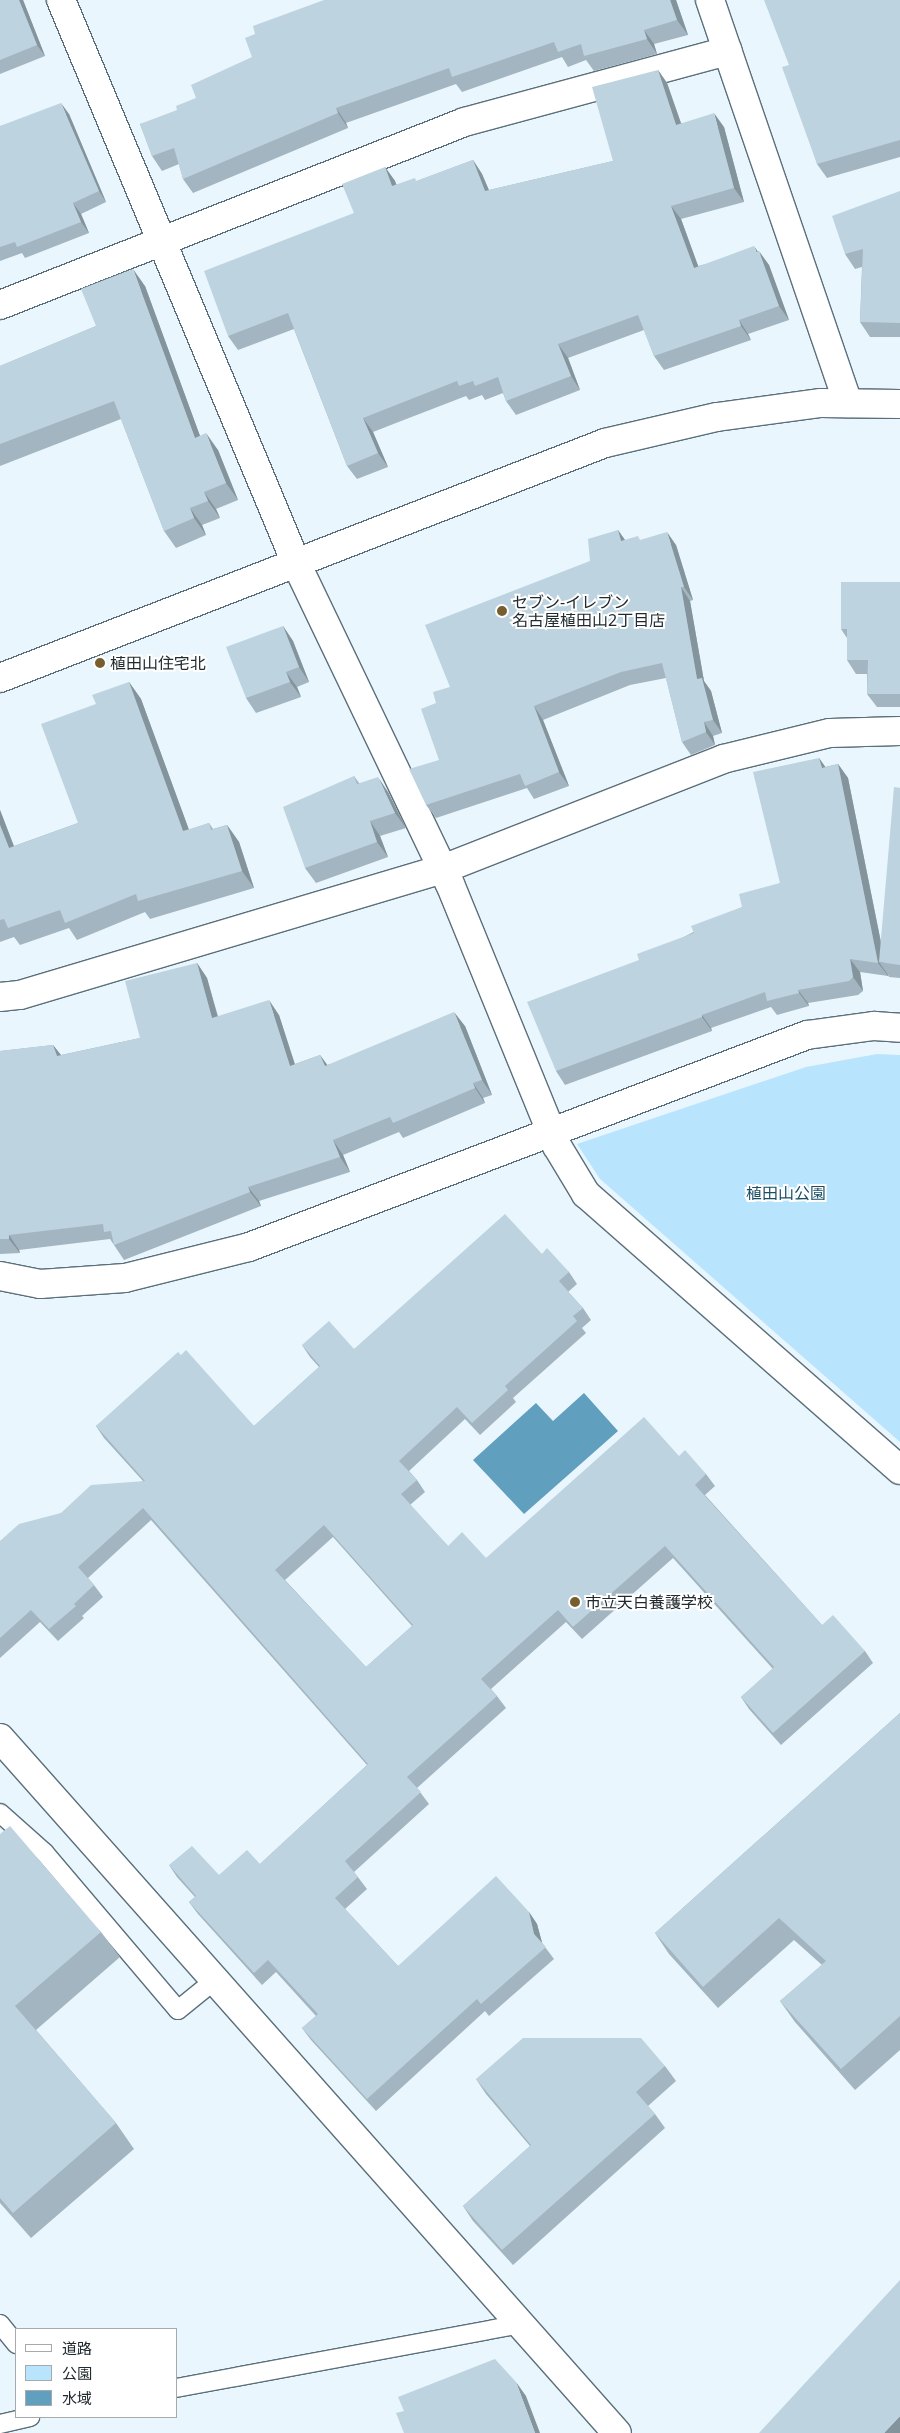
<!DOCTYPE html>
<meta charset="utf-8">
<style>
body{margin:0}
#map{position:relative;width:900px;height:2433px;overflow:hidden;background:#e9f6fd;font-family:"Noto Sans","Noto Sans JP",sans-serif}
div>[style]{position:absolute}
.green>*{inset:0;background:#b8e5fd}
.water>*{inset:0;background:#609fbe}
.roads{filter:drop-shadow(1px 0 #5b6f7a) drop-shadow(-1px 0 #5b6f7a) drop-shadow(0 1px #5b6f7a) drop-shadow(0 -1px #5b6f7a)}
.lane>*{height:18px;margin:-9px;padding:0 9px;transform-origin:9px;border-radius:9px;background:#fff}
.street>*{height:28px;margin:-14px;padding:0 14px;transform-origin:14px;border-radius:14px;background:#fff}
.secondary>*{height:28px;margin:-14px;padding:0 14px;transform-origin:14px;border-radius:14px;background:#fff}
.wall>*{inset:0;background:#a3b5c0}
.shaded-wall>*{inset:0;background:#84949c}
.building>*{inset:0;background:#bdd3df}
.dots>*{width:14px;height:14px;translate:-50% -50%;box-sizing:border-box;border:2px solid #fff;border-radius:50%}
span{translate:-50% -50%;white-space:nowrap;text-align:center;line-height:1.15;-webkit-text-stroke:4px #fff;paint-order:stroke}
.poi-label{font-size:16px;color:#212a2e}
.left{translate:0 -50%;text-align:left}
.park-label{font-size:16px;color:#1b4e65}
.legend{position:absolute;left:15px;top:2328px;width:162px;height:90px;box-sizing:border-box;background:#fff;border:1px solid #a6aaab;margin:0;padding:6px 9px;list-style:none;font-size:15px;color:#212a2e}
.legend li{display:flex;align-items:center;gap:10px;height:25px}
.legend b{width:25px;border:1px solid #a6aaab}
</style>
<div id="map">
<div class="green">
<div style="clip-path:polygon(877px 1054px,900px 1055px,900px 1442px,600px 1179px,577px 1144px,806px 1067px)"></div>
</div>
<div class="water">
<div style="clip-path:polygon(584px 1393px,618px 1431px,524px 1514px,473px 1460px,536px 1403px,553px 1421px)"></div>
</div>
<div class="roads">
<div class="lane">
<div style="left:0;top:1813px;width:59px;rotate:41.6deg"></div>
<div style="left:44px;top:1852px;width:207px;rotate:49.7deg"></div>
<div style="left:178px;top:2010px;width:48px;rotate:-39deg"></div>
<div style="left:0;top:2324px;width:26px;rotate:51deg"></div>
<div style="left:176px;top:2388px;width:350px;rotate:-10.5deg"></div>
<div style="left:0;top:2424px;width:31px;rotate:-13deg"></div>
</div>
<div class="street">
<div style="left:61px;top:0;width:610px;rotate:67.34deg"></div>
<div style="left:296px;top:563px;width:356px;rotate:64.4deg"></div>
<div style="left:450px;top:884px;width:283px;rotate:67.8deg"></div>
<div style="left:557px;top:1146px;width:56px;rotate:58.9deg"></div>
<div style="left:586px;top:1194px;width:418px;rotate:41.3deg"></div>
<div style="left:710px;top:0;width:426px;rotate:71.1deg"></div>
<div style="left:0;top:305px;width:499px;rotate:-21.5deg"></div>
<div style="left:464px;top:122px;width:273px;rotate:-15.1deg"></div>
<div style="left:0;top:997px;width:20px;rotate:-6deg"></div>
<div style="left:20px;top:995px;width:441px;rotate:-16.6deg"></div>
<div style="left:443px;top:869px;width:301px;rotate:-21.4deg"></div>
<div style="left:723px;top:759px;width:110px;rotate:-13.7deg"></div>
<div style="left:830px;top:733px;width:70px;rotate:-1.6deg"></div>
<div style="left:0;top:1276px;width:41px;rotate:11.3deg"></div>
<div style="left:40px;top:1284px;width:85px;rotate:-4deg"></div>
<div style="left:125px;top:1278px;width:128px;rotate:-14deg"></div>
<div style="left:249px;top:1247px;width:597px;rotate:-20.8deg"></div>
<div style="left:807px;top:1035px;width:68px;rotate:-7.7deg"></div>
<div style="left:874px;top:1026px;width:26px;rotate:4deg"></div>
<div style="left:0;top:1738px;width:929px;rotate:48.4deg"></div>
</div>
<div class="secondary">
<div style="left:0;top:678px;width:649px;rotate:-21.23deg"></div>
<div style="left:605px;top:443px;width:115px;rotate:-13.1deg"></div>
<div style="left:717px;top:417px;width:105px;rotate:-7.7deg"></div>
<div style="left:821px;top:403px;width:79px;rotate:0.7deg"></div>
</div>
</div>
<div class="wall">
<div style="clip-path:polygon(0 0,23px 0,45px 56px,0 74px)"></div>
<div style="clip-path:polygon(676px 0,688px 35px,654px 44px,657px 54px,594px 71px,586px 60px,568px 67px,562px 57px,462px 92px,456px 84px,346px 123px,348px 128px,193px 193px,183px 179px,179px 164px,162px 171px,152px 156px,140px 124px)"></div>
<div style="clip-path:polygon(900px 0,900px 157px,827px 178px,817px 164px,789px 65px)"></div>
<div style="clip-path:polygon(658px 70px,667px 83px,681px 123px,724px 127px,744px 202px,681px 219px,698px 266px,758px 251px,769px 265px,789px 320px,748px 334px,751px 340px,664px 370px,654px 356px,644px 330px,568px 358px,580px 390px,516px 415px,506px 401px,503px 393px,485px 400px,482px 395px,469px 400px,466px 396px,373px 432px,388px 467px,357px 479px,347px 466px,294px 329px,238px 350px,228px 336px,354px 213px,385px 167px,395px 181px,396px 185px,417px 181px,473px 160px,482px 174px,489px 190px,613px 161px)"></div>
<div style="clip-path:polygon(69px 114px,106px 202px,81px 214px,89px 233px,25px 258px,22px 253px,0 261px,0 126px)"></div>
<div style="clip-path:polygon(900px 191px,900px 337px,870px 337px,860px 322px,862px 267px,855px 269px,845px 254px)"></div>
<div style="clip-path:polygon(145px 286px,200px 436px,218px 450px,238px 500px,216px 509px,220px 518px,202px 525px,206px 535px,176px 548px,164px 531px,121px 419px,0 466px,0 366px,96px 326px)"></div>
<div style="clip-path:polygon(618px 530px,625px 540px,641px 540px,676px 545px,693px 600px,690px 601px,704px 681px,711px 691px,722px 733px,713px 736px,715px 745px,691px 755px,682px 742px,666px 678px,630px 685px,543px 720px,569px 786px,534px 799px,527px 788px,436px 818px,426px 805px,439px 760px,436px 703px,450px 687px,590px 561px)"></div>
<div style="clip-path:polygon(900px 582px,900px 707px,877px 707px,867px 694px,867px 674px,856px 674px,847px 660px,847px 638px,841px 629px)"></div>
<div style="clip-path:polygon(283px 626px,293px 641px,309px 682px,297px 687px,301px 697px,256px 713px,246px 698px)"></div>
<div style="clip-path:polygon(129px 682px,141px 699px,189px 830px,209px 823px,213px 829px,227px 825px,239px 842px,254px 888px,150px 919px,145px 912px,77px 940px,69px 928px,20px 945px,14px 937px,0 942px,0 810px,14px 846px,78px 823px,96px 704px)"></div>
<div style="clip-path:polygon(819px 758px,825px 767px,838px 764px,848px 778px,881px 942px,900px 788px,900px 978px,889px 977px,888px 975px,888px 976px,860px 972px,863px 991px,858px 995px,808px 1003px,809px 1006px,777px 1015px,771px 1007px,711px 1028px,712px 1031px,565px 1085px,556px 1071px,639px 960px,742px 907px,780px 883px)"></div>
<div style="clip-path:polygon(354px 776px,359px 783px,388px 792px,406px 828px,380px 836px,388px 857px,316px 883px,305px 868px)"></div>
<div style="clip-path:polygon(197px 963px,207px 978px,218px 1016px,279px 1015px,295px 1064px,320px 1055px,327px 1065px,465px 1026px,492px 1095px,483px 1098px,485px 1103px,403px 1138px,399px 1132px,343px 1155px,350px 1172px,259px 1201px,261px 1206px,124px 1260px,110px 1239px,19px 1250px,20px 1253px,0 1254px,0 1051px,53px 1045px,61px 1055px,140px 1038px)"></div>
<div style="clip-path:polygon(evenodd,542px 1254px,569px 1272px,577px 1284px,568px 1292px,583px 1308px,591px 1320px,582px 1328px,586px 1333px,513px 1398px,516px 1402px,480px 1435px,465px 1419px,409px 1471px,417px 1480px,425px 1492px,410px 1505px,448px 1546px,486px 1558px,679px 1456px,706px 1474px,715px 1486px,705px 1495px,822px 1625px,865px 1651px,873px 1663px,781px 1745px,749px 1709px,741px 1697px,773px 1669px,673px 1558px,582px 1639px,566px 1622px,491px 1689px,497px 1696px,506px 1708px,417px 1788px,429px 1804px,354px 1872px,367px 1889px,345px 1909px,398px 1966px,529px 1912px,537px 1924px,542px 1943px,554px 1959px,489px 2016px,485px 2011px,376px 2111px,311px 2040px,302px 2028px,316px 2016px,276px 1972px,262px 1985px,198px 1914px,189px 1902px,195px 1897px,177px 1877px,169px 1865px,219px 1875px,260px 1864px,367px 1765px,151px 1520px,88px 1578px,94px 1585px,103px 1597px,82px 1616px,84px 1618px,58px 1641px,40px 1622px,0 1658px,0 1541px,61px 1513px,143px 1481px,104px 1438px,96px 1426px,181px 1355px,254px 1426px,319px 1367px,310px 1357px,302px 1345px,354px 1349px,542px 1254px,333px 1537px,412px 1626px,366px 1667px,285px 1580px,333px 1537px)"></div>
<div style="clip-path:polygon(900px 1713px,900px 2050px,855px 2090px,795px 2022px,780px 2001px,822px 1965px,794px 1940px,718px 2008px,669px 1954px,655px 1933px)"></div>
<div style="clip-path:polygon(0 1834px,101px 1932px,120px 1957px,36px 2030px,116px 2123px,134px 2149px,31px 2238px,0 2203px)"></div>
<div style="clip-path:polygon(665px 2066px,676px 2081px,648px 2106px,655px 2114px,665px 2128px,513px 2265px,473px 2221px,463px 2206px,530px 2146px,486px 2094px,476px 2079px)"></div>
</div>
<div class="shaded-wall">
<div style="clip-path:polygon(19px 0,23px 0,45px 56px,37px 45px)"></div>
<div style="clip-path:polygon(670px 0,676px 0,688px 35px,677px 20px)"></div>
<div style="clip-path:polygon(644px 30px,654px 44px,657px 54px,647px 39px)"></div>
<div style="clip-path:polygon(658px 70px,667px 83px,686px 138px,676px 125px)"></div>
<div style="clip-path:polygon(61px 103px,69px 114px,106px 202px,99px 191px)"></div>
<div style="clip-path:polygon(336px 108px,346px 123px,348px 128px,338px 113px)"></div>
<div style="clip-path:polygon(714px 113px,724px 127px,744px 202px,734px 188px)"></div>
<div style="clip-path:polygon(473px 160px,482px 174px,495px 205px,485px 191px)"></div>
<div style="clip-path:polygon(385px 167px,395px 181px,402px 200px,392px 186px)"></div>
<div style="clip-path:polygon(73px 203px,81px 214px,89px 233px,81px 222px)"></div>
<div style="clip-path:polygon(671px 206px,681px 219px,704px 282px,694px 268px)"></div>
<div style="clip-path:polygon(754px 246px,761px 256px,759px 251px,769px 265px,789px 320px,779px 306px)"></div>
<div style="clip-path:polygon(133px 269px,145px 286px,207px 455px,195px 438px)"></div>
<div style="clip-path:polygon(739px 320px,748px 334px,751px 340px,741px 326px)"></div>
<div style="clip-path:polygon(558px 344px,568px 358px,580px 390px,571px 376px)"></div>
<div style="clip-path:polygon(363px 418px,373px 432px,388px 467px,378px 453px)"></div>
<div style="clip-path:polygon(206px 433px,218px 450px,238px 500px,226px 483px)"></div>
<div style="clip-path:polygon(204px 492px,216px 509px,220px 518px,208px 501px)"></div>
<div style="clip-path:polygon(190px 508px,202px 525px,206px 535px,194px 518px)"></div>
<div style="clip-path:polygon(618px 530px,627px 543px,621px 541px)"></div>
<div style="clip-path:polygon(667px 532px,676px 545px,693px 600px,684px 587px)"></div>
<div style="clip-path:polygon(681px 587px,690px 601px,704px 681px,711px 691px,722px 733px,713px 720px,697px 679px)"></div>
<div style="clip-path:polygon(283px 626px,293px 641px,309px 682px,299px 667px)"></div>
<div style="clip-path:polygon(286px 672px,297px 687px,301px 697px,290px 682px)"></div>
<div style="clip-path:polygon(129px 682px,141px 699px,196px 849px,183px 831px)"></div>
<div style="clip-path:polygon(534px 706px,543px 720px,569px 786px,559px 772px)"></div>
<div style="clip-path:polygon(704px 722px,713px 736px,715px 745px,706px 732px)"></div>
<div style="clip-path:polygon(819px 758px,829px 772px,822px 768px)"></div>
<div style="clip-path:polygon(838px 764px,848px 778px,885px 963px,879px 962px,888px 975px,888px 976px,878px 963px)"></div>
<div style="clip-path:polygon(378px 777px,388px 792px,406px 828px,395px 813px)"></div>
<div style="clip-path:polygon(0 810px,21px 865px,9px 848px,0 825px)"></div>
<div style="clip-path:polygon(370px 821px,380px 836px,388px 857px,377px 842px)"></div>
<div style="clip-path:polygon(227px 825px,239px 842px,254px 888px,242px 871px)"></div>
<div style="clip-path:polygon(850px 959px,860px 972px,863px 991px,853px 977px)"></div>
<div style="clip-path:polygon(197px 963px,207px 978px,222px 1033px,212px 1018px)"></div>
<div style="clip-path:polygon(798px 990px,808px 1003px,809px 1006px,799px 993px)"></div>
<div style="clip-path:polygon(269px 1000px,279px 1015px,300px 1081px,290px 1066px)"></div>
<div style="clip-path:polygon(454px 1012px,465px 1026px,492px 1095px,482px 1080px)"></div>
<div style="clip-path:polygon(702px 1015px,711px 1028px,712px 1031px,702px 1017px)"></div>
<div style="clip-path:polygon(53px 1045px,64px 1059px,57px 1056px)"></div>
<div style="clip-path:polygon(320px 1055px,331px 1070px,325px 1066px)"></div>
<div style="clip-path:polygon(473px 1083px,483px 1098px,485px 1103px,475px 1088px)"></div>
<div style="clip-path:polygon(333px 1140px,343px 1155px,350px 1172px,340px 1157px)"></div>
<div style="clip-path:polygon(248px 1187px,259px 1201px,261px 1206px,250px 1192px)"></div>
<div style="clip-path:polygon(9px 1235px,19px 1250px,20px 1253px,9px 1239px)"></div>
<div style="clip-path:polygon(529px 1912px,537px 1924px,543px 1946px,534px 1934px)"></div>
<div style="clip-path:polygon(516px 2382px,526px 2396px,540px 2433px,535px 2433px)"></div>
<div style="clip-path:polygon(900px 2416px,900px 2433px,884px 2433px)"></div>
</div>
<div class="building">
<div style="clip-path:polygon(0 0,19px 0,37px 45px,0 60px)"></div>
<div style="clip-path:polygon(324px 0,670px 0,677px 20px,644px 30px,647px 39px,584px 56px,581px 44px,558px 52px,554px 42px,452px 77px,449px 68px,336px 108px,338px 113px,183px 179px,174px 148px,152px 156px,140px 124px,177px 110px,176px 106px,196px 98px,191px 85px,252px 57px,245px 38px,255px 34px,253px 26px)"></div>
<div style="clip-path:polygon(764px 0,900px 0,900px 140px,817px 164px,782px 67px,789px 65px)"></div>
<div style="clip-path:polygon(658px 70px,676px 125px,714px 113px,734px 188px,671px 206px,694px 268px,754px 246px,756px 252px,759px 251px,779px 306px,739px 320px,741px 326px,654px 356px,638px 315px,558px 344px,571px 376px,506px 401px,498px 377px,475px 386px,473px 381px,459px 386px,457px 381px,363px 418px,378px 453px,347px 466px,288px 313px,228px 336px,204px 271px,354px 213px,342px 184px,385px 167px,392px 186px,415px 178px,416px 181px,473px 160px,485px 191px,613px 161px,592px 87px)"></div>
<div style="clip-path:polygon(61px 103px,99px 191px,73px 203px,81px 222px,17px 247px,15px 242px,0 247px,0 126px)"></div>
<div style="clip-path:polygon(900px 191px,900px 323px,860px 322px,863px 249px,845px 254px,832px 216px)"></div>
<div style="clip-path:polygon(133px 269px,195px 438px,206px 433px,226px 483px,204px 492px,208px 501px,190px 508px,194px 518px,164px 531px,114px 401px,0 444px,0 366px,96px 326px,81px 289px)"></div>
<div style="clip-path:polygon(618px 530px,621px 541px,638px 536px,640px 540px,667px 532px,684px 587px,681px 587px,697px 679px,702px 678px,713px 720px,704px 722px,706px 732px,682px 742px,662px 663px,621px 672px,534px 706px,559px 772px,525px 786px,520px 774px,426px 805px,409px 769px,439px 760px,421px 709px,436px 703px,433px 692px,450px 687px,425px 625px,590px 561px,588px 539px)"></div>
<div style="clip-path:polygon(841px 582px,900px 582px,900px 694px,867px 694px,868px 660px,847px 660px,847px 629px,841px 629px)"></div>
<div style="clip-path:polygon(283px 626px,299px 667px,286px 672px,290px 682px,246px 698px,226px 647px)"></div>
<div style="clip-path:polygon(129px 682px,183px 831px,209px 823px,211px 830px,227px 825px,242px 871px,138px 901px,136px 894px,65px 923px,60px 910px,8px 928px,4px 919px,0 920px,0 825px,9px 848px,78px 823px,41px 724px,96px 704px,92px 695px)"></div>
<div style="clip-path:polygon(819px 758px,822px 768px,838px 764px,878px 963px,850px 959px,853px 977px,849px 981px,798px 990px,799px 993px,767px 1001px,765px 992px,702px 1015px,702px 1017px,556px 1071px,527px 1002px,639px 960px,637px 954px,694px 933px,691px 926px,742px 907px,739px 894px,780px 883px,753px 772px)"></div>
<div style="clip-path:polygon(354px 776px,357px 784px,378px 777px,395px 813px,370px 821px,377px 842px,305px 868px,283px 807px)"></div>
<div style="clip-path:polygon(894px 787px,900px 788px,900px 965px,879px 962px)"></div>
<div style="clip-path:polygon(197px 963px,212px 1018px,269px 1000px,290px 1066px,320px 1055px,325px 1066px,454px 1012px,482px 1080px,473px 1083px,475px 1088px,393px 1123px,390px 1117px,333px 1140px,340px 1157px,248px 1187px,250px 1192px,114px 1245px,111px 1231px,104px 1232px,103px 1224px,9px 1235px,9px 1239px,0 1239px,0 1051px,53px 1045px,57px 1056px,140px 1038px,125px 981px)"></div>
<div style="clip-path:polygon(evenodd,505px 1214px,542px 1254px,547px 1248px,569px 1272px,559px 1281px,583px 1308px,573px 1316px,577px 1321px,505px 1386px,508px 1390px,472px 1423px,457px 1407px,399px 1461px,417px 1480px,401px 1494px,448px 1546px,462px 1532px,486px 1558px,644px 1417px,679px 1456px,685px 1450px,706px 1474px,695px 1485px,822px 1625px,833px 1615px,865px 1651px,773px 1733px,741px 1697px,774px 1667px,665px 1546px,573px 1627px,558px 1610px,481px 1679px,497px 1696px,407px 1777px,421px 1792px,345px 1861px,358px 1877px,335px 1898px,398px 1966px,496px 1876px,529px 1912px,534px 1934px,546px 1947px,481px 2004px,477px 1999px,367px 2099px,302px 2028px,318px 2014px,268px 1960px,254px 1973px,189px 1902px,196px 1896px,169px 1865px,192px 1846px,219px 1875px,247px 1850px,260px 1864px,368px 1764px,143px 1508px,78px 1567px,94px 1585px,74px 1604px,76px 1606px,49px 1629px,31px 1610px,0 1638px,0 1541px,19px 1524px,61px 1513px,91px 1485px,145px 1481px,96px 1426px,178px 1352px,181px 1355px,186px 1350px,254px 1426px,320px 1366px,302px 1345px,329px 1321px,354px 1349px,505px 1214px,324px 1525px,413px 1625px,366px 1667px,275px 1570px,324px 1525px)"></div>
<div style="clip-path:polygon(900px 1713px,900px 2016px,841px 2069px,780px 2001px,826px 1961px,779px 1918px,703px 1987px,655px 1933px)"></div>
<div style="clip-path:polygon(10px 1826px,101px 1932px,15px 2006px,116px 2123px,13px 2213px,0 2198px,0 1834px)"></div>
<div style="clip-path:polygon(523px 2038px,641px 2038px,665px 2066px,636px 2092px,655px 2114px,502px 2250px,463px 2206px,531px 2145px,476px 2079px)"></div>
<div style="clip-path:polygon(900px 2280px,900px 2416px,884px 2433px,759px 2433px)"></div>
<div style="clip-path:polygon(495px 2359px,516px 2382px,535px 2433px,404px 2433px,396px 2413px,404px 2411px,398px 2397px)"></div>
</div>
<div class="dots">
<div style="left:502px;top:611px;background:#775e2f"></div>
<div style="left:100px;top:663px;background:#775e2f"></div>
<div style="left:575px;top:1602px;background:#775e2f"></div>
</div>
<div class="poi-label">
<span class="left" style="left:512px;top:611px">セブン-イレブン<br>名古屋植田山2丁目店</span>
<span class="left" style="left:110px;top:663px">植田山住宅北</span>
<span class="left" style="left:585px;top:1602px">市立天白養護学校</span>
</div>
<div class="park-label">
<span style="left:786px;top:1193px">植田山公園</span>
</div>
<ul class="legend">
<li><b style="height:6px;background:#fff"></b>道路</li>
<li><b style="height:14px;background:#b8e5fd"></b>公園</li>
<li><b style="height:14px;background:#609fbe"></b>水域</li>
</ul>
</div>
